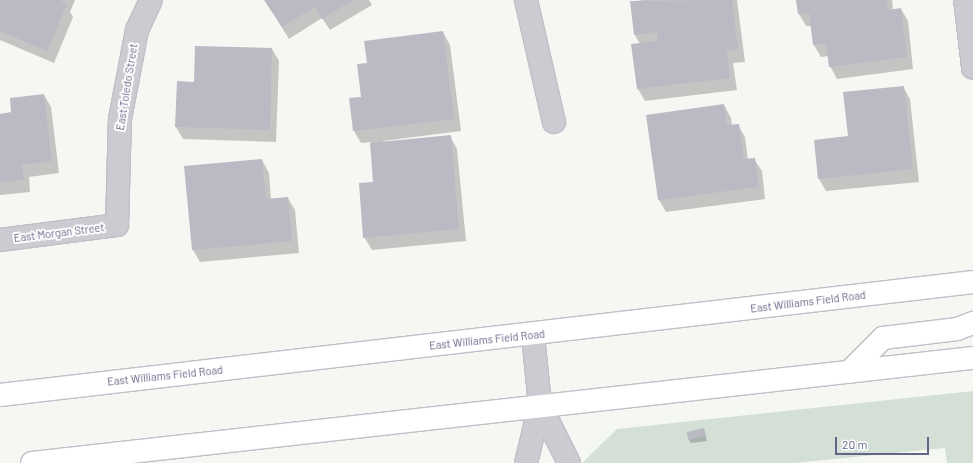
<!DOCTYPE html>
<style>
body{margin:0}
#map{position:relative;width:973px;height:463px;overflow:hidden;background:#f5f7f3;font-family:Barlow,sans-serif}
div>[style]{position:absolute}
.green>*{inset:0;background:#d4dfd6}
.shadow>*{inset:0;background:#0003}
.building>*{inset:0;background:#babac5;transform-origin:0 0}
.roads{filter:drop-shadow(1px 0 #bfbfc7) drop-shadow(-1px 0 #bfbfc7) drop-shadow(0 1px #bfbfc7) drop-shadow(0 -1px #bfbfc7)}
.minor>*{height:22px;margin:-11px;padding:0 11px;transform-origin:11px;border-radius:11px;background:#cbcbd1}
.secondary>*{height:22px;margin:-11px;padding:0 11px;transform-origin:11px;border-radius:11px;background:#fff}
span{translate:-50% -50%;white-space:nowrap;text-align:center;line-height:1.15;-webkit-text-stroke:4px #fff;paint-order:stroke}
.street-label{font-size:11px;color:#646486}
.scale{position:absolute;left:835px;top:437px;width:94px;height:18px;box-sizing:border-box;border:2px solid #646486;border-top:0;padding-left:5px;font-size:12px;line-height:14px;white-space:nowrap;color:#646486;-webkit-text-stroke:3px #fff;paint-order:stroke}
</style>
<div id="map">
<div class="green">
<div style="clip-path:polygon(973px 391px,973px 463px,947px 463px,945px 448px,794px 463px,582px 463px,617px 429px)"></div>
</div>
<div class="shadow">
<div style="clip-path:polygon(0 0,75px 0,70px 12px,73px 17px,54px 63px,0 40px)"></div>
<div style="clip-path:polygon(265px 0,369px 0,372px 5px,330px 30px,322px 18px,289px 39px)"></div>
<div style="clip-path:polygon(643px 0,737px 0,745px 62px,733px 63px,737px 90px,645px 101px,638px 89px,640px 44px,635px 35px,631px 2px)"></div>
<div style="clip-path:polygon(797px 0,892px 0,893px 10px,901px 9px,908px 21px,913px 69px,837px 79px,830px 66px,829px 56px,821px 57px,814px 45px,812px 26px,806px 26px,799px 14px)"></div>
<div style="clip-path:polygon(443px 32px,450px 45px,461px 131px,383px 141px,383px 142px,450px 136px,457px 149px,466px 241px,372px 250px,364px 237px,374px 183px,371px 142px,361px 143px,354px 131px,350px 99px,362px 97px,368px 64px)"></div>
<div style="clip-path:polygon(272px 49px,279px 61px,276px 142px,183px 139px,176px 127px,195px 83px)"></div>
<div style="clip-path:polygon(903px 87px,910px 99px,919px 182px,826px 191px,819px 179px,815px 141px,849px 137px)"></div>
<div style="clip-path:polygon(44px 95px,51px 107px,59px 173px,29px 177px,30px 192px,0 195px,0 115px,12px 113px)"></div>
<div style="clip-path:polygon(724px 105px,731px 118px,732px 126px,738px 125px,745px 137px,748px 160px,754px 159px,762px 171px,765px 199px,666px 212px,659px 200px,647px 116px)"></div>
<div style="clip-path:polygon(262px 160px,269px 173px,271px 199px,288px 198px,295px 210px,299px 253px,200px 262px,193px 250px,185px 167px)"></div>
<div style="clip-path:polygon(704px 429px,707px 441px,691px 443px,688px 439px)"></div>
</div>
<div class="building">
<div style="clip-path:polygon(0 0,63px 0,62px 2px,67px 4px,47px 51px,0 31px)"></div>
<div style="clip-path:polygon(264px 0,353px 0,322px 19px,315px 7px,282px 27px)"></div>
<div style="clip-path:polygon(732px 0,738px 49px,727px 51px,730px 78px,637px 89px,631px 44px,658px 41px,657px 32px,634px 35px,630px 1px)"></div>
<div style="clip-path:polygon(796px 0,887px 0,888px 10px,901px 8px,907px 57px,829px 67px,826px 44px,813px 45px,809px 13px,798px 14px)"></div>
<div style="clip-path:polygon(443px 31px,454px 119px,353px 131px,349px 98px,361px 97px,357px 64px,367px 63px,364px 41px)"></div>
<div style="clip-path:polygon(195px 46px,272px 48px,270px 130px,175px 127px,177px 81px,194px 82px)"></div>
<div style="clip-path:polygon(904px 86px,913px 169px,818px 179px,814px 140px,848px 136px,843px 92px)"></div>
<div style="clip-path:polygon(44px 94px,52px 161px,22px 165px,24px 180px,0 182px,0 114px,11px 112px,10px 98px)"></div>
<div style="clip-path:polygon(724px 104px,727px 125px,739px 124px,744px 159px,755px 158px,759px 187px,658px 200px,646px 115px)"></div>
<div style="clip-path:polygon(451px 135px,459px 229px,363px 238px,359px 183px,373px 182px,370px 143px)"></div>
<div style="clip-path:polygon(262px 159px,266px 199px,288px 197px,292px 241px,192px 250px,184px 166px)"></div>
<div style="left:704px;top:428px;width:8px;height:18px;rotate:76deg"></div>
</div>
<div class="roads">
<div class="minor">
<div style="left:526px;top:0;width:125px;rotate:77.1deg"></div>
<div style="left:965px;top:0;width:68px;rotate:83.3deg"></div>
<div style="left:0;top:240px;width:118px;rotate:-7.3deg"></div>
<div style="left:117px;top:225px;width:106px;rotate:-88.4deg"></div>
<div style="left:120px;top:119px;width:91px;rotate:-79.2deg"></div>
<div style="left:137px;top:30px;width:33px;rotate:-65deg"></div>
<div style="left:540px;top:405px;width:65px;rotate:63.4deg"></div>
<div style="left:526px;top:463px;width:60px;rotate:-76.4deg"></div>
<div style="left:540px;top:405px;width:70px;rotate:-95.7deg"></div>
</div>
<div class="secondary">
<div style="left:849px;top:372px;width:48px;rotate:-45deg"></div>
<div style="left:883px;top:338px;width:75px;rotate:-6.9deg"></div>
<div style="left:957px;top:329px;width:17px;rotate:-21deg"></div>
<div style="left:0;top:395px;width:980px;rotate:-6.62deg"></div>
<div style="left:32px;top:463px;width:947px;rotate:-6.37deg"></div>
</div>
</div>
<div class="street-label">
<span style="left:127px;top:87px;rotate:-81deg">East Toledo Street</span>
<span style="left:59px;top:233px;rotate:-7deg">East Morgan Street</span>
<span style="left:808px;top:302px;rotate:-7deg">East Williams Field Road</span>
<span style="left:487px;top:340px;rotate:-6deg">East Williams Field Road</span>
<span style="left:165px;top:376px;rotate:-6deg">East Williams Field Road</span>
</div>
<div class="scale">20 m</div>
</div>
